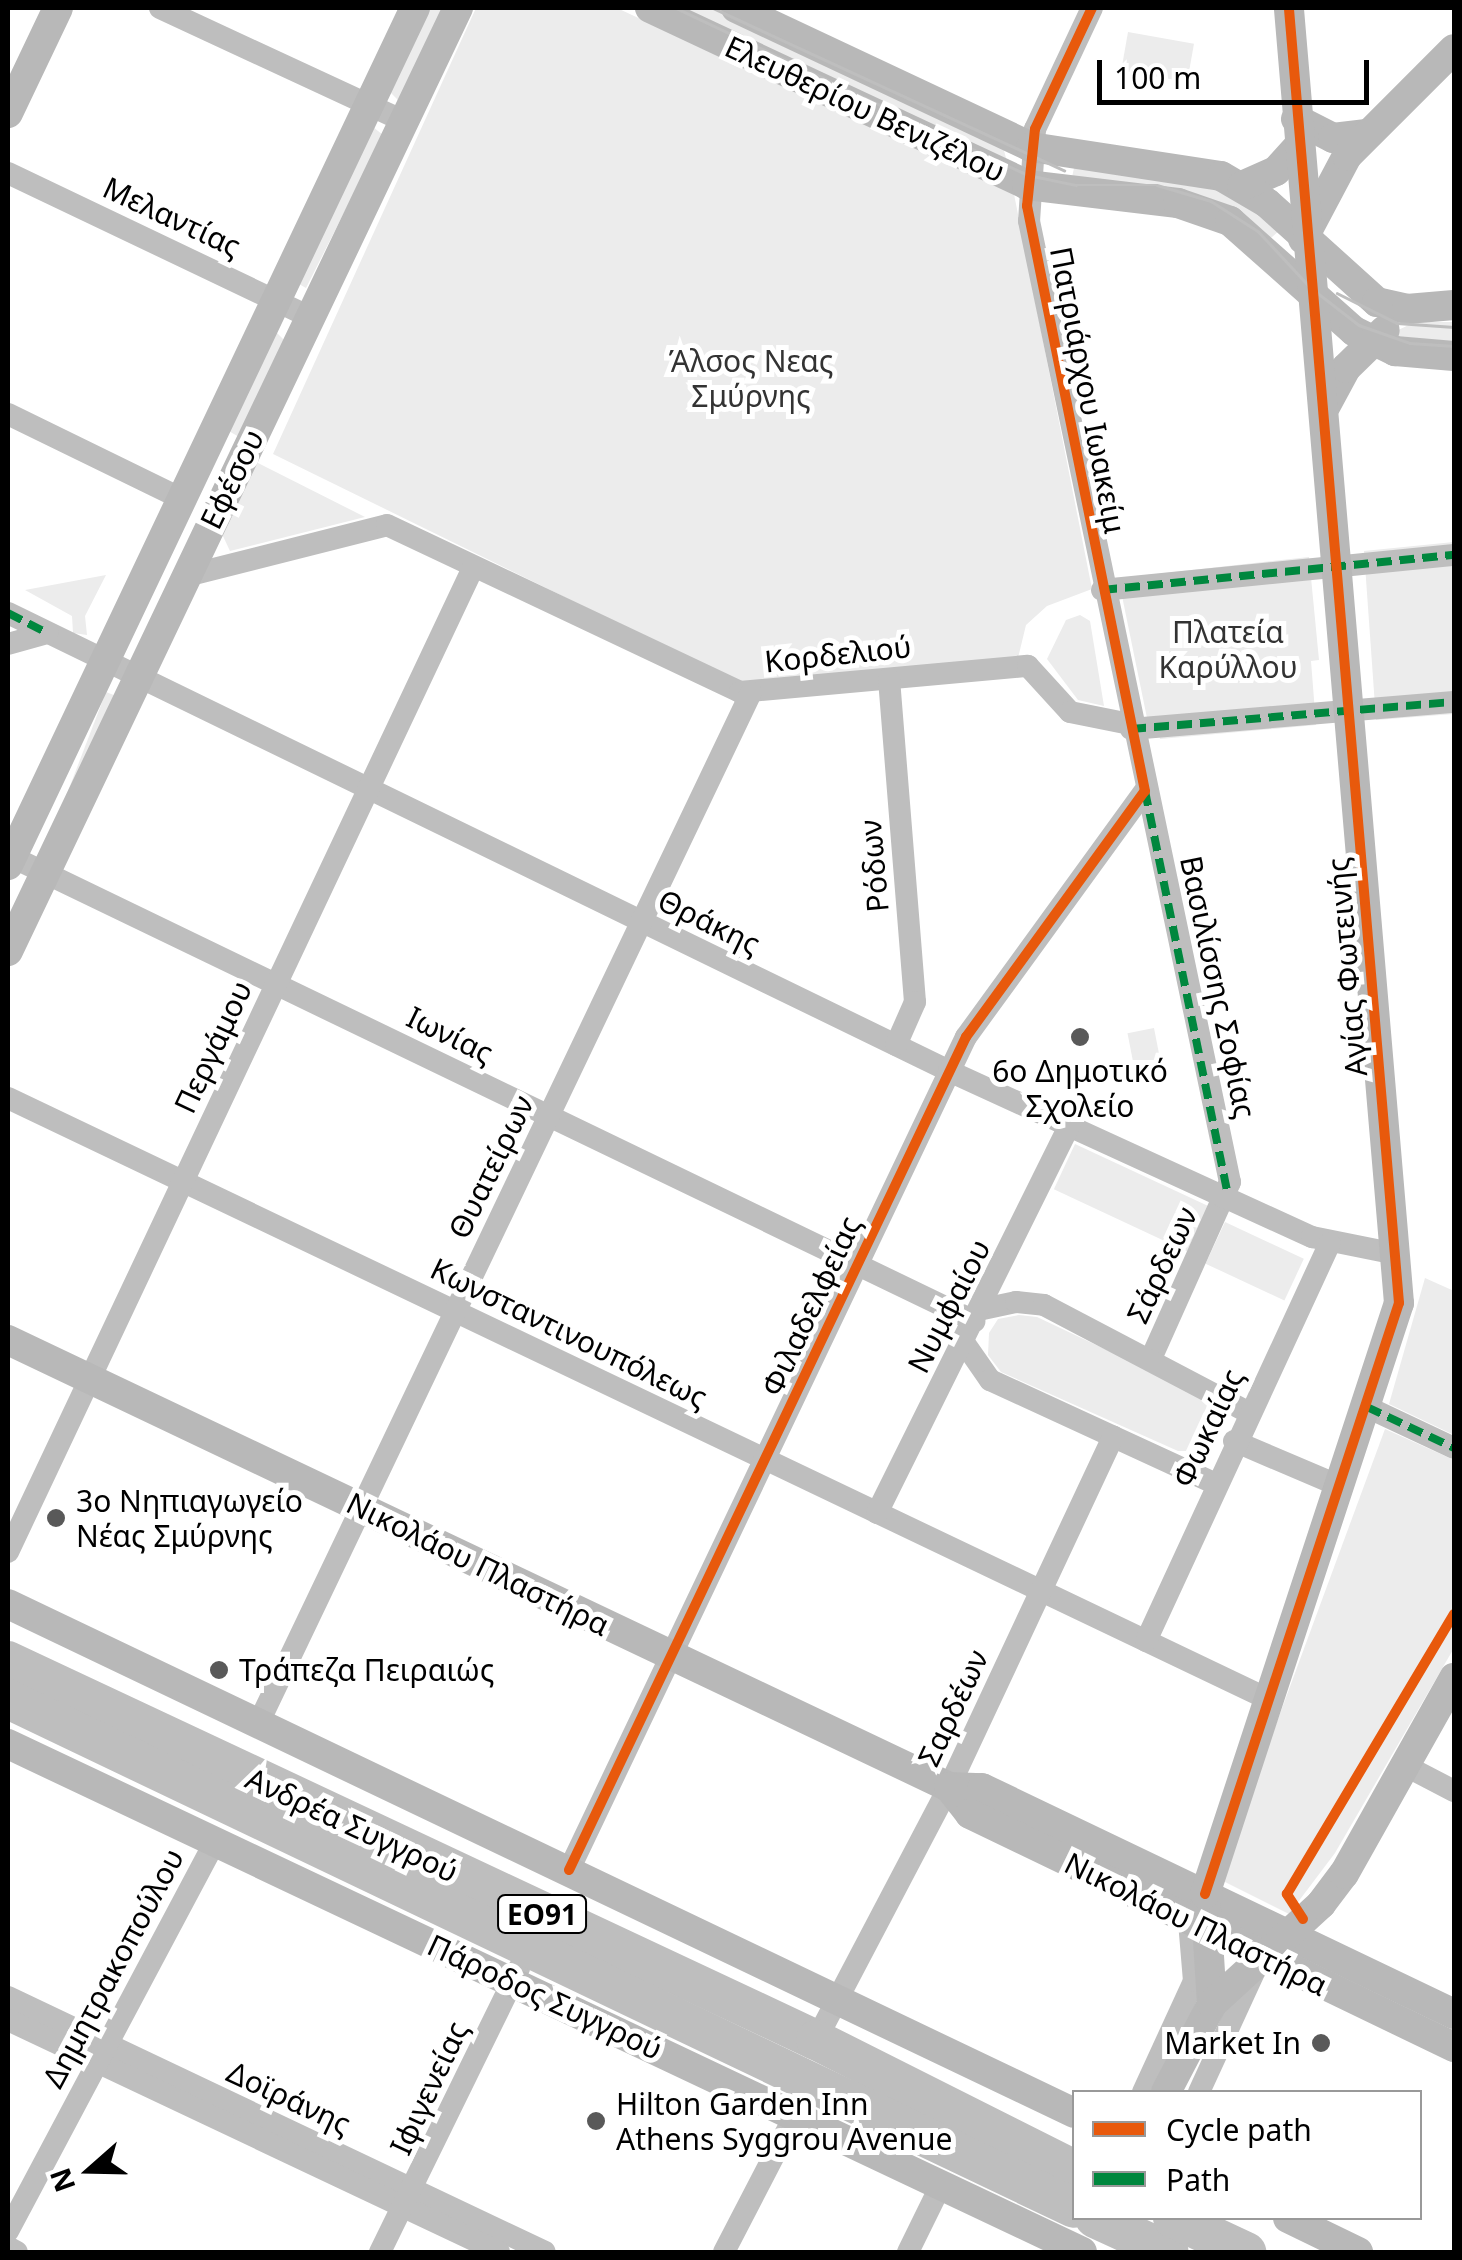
<!DOCTYPE html>
<meta charset="utf-8">
<style>
body{margin:0}
#map{position:relative;width:1462px;height:2260px;overflow:hidden;background:#fff;font-family:"Noto Sans",sans-serif}
div>[style]{position:absolute}
.green>*{inset:0;background:#ececec;transform-origin:0 0}
.street>*{height:22px;margin:-11px;padding:0 11px;transform-origin:11px;border-radius:11px;background:#bebebe}
.secondary>*{height:30px;margin:-15px;padding:0 15px;transform-origin:15px;border-radius:15px;background:#b8b8b8}
.highway>*{height:40px;margin:-20px;padding:0 20px;transform-origin:20px;border-radius:20px;background:#bebebe}
.tram>*{height:2.5px;margin:-1.25px;padding:0 1.25px;transform-origin:1.25px;border-radius:1.25px;background:#bebebe}
.quiet>*{height:8px;margin-top:-4px;transform-origin:0;background:repeating-linear-gradient(90deg,#00873e 0 15px,transparent 0 23px)}
.cycleway>*{height:10px;margin:-5px;padding:0 5px;transform-origin:5px;border-radius:5px;background:#e8590c}
.dots>*{width:28px;height:28px;translate:-50% -50%;box-sizing:border-box;border:5px solid #fff;border-radius:50%}
span{translate:-50% -50%;white-space:nowrap;text-align:center;line-height:1.15;-webkit-text-stroke:10px #fff;paint-order:stroke}
.shield-label span{padding:2px 8px;background:#fff;border:2px solid;border-radius:8px;-webkit-text-stroke-width:0}
.shield-label{font-size:28px;color:#000;font-weight:700}
.street-label{font-size:30px;color:#000}
.park-label{font-size:30px;color:#333}
.poi-label{font-size:30px;color:#000}
.left{translate:0 -50%;text-align:left}
.right{translate:-100% -50%;text-align:right}
.frame{position:absolute;inset:0;border:10px solid #000;pointer-events:none}
.legend{position:absolute;left:1072px;top:2090px;width:350px;height:130px;box-sizing:border-box;background:#fff;border:2px solid #999;margin:0;padding:12px 18px;list-style:none;font-size:30px;color:#000}
.legend li{display:flex;align-items:center;gap:20px;height:50px}
.legend b{width:50px;border:2px solid #999}
.north{position:absolute;left:40px;top:2120px;width:100px;height:100px;-webkit-text-stroke:8px #fff;paint-order:stroke;rotate:250deg;font-size:28px;font-weight:700;line-height:40px;text-align:center;color:#000}
.north::after{content:'';display:block;margin:auto;width:35px;height:45px;background:#000;clip-path:polygon(50% 0,100% 100%,50% 72%,0 100%)}
.scale{position:absolute;left:1097px;top:60px;width:272px;height:45px;box-sizing:border-box;border:5px solid #000;border-top:0;padding-left:12px;font-size:30px;line-height:35px;white-space:nowrap;color:#000;-webkit-text-stroke:8px #fff;paint-order:stroke}
</style>
<div id="map">
<div class="green">
<div style="clip-path:polygon(428px 8px,445px 8px,398px 100px,389px 91px)"></div>
<div style="clip-path:polygon(476px 8px,617px 8px,1014px 194px,1092px 589px,1047px 606px,1026px 625px,1018px 658px,738px 682px,273px 454px)"></div>
<div style="clip-path:polygon(660px 8px,721px 8px,1002px 143px,1010px 173px)"></div>
<div style="left:1128px;top:32px;width:67px;height:39px;rotate:10deg"></div>
<div style="clip-path:polygon(373px 127px,383px 135px,306px 288px,299px 284px)"></div>
<div style="clip-path:polygon(1074px 168px,1140px 169px,1232px 193px,1280px 230px,1264px 244px,1241px 225px,1069px 191px)"></div>
<div style="clip-path:polygon(1415px 322px,1454px 322px,1454px 350px,1414px 349px,1392px 333px)"></div>
<div style="clip-path:polygon(274px 330px,286px 342px,241px 438px,225px 429px)"></div>
<div style="clip-path:polygon(252px 460px,365px 517px,230px 551px,222px 534px)"></div>
<div style="clip-path:polygon(1454px 542px,1454px 714px,1376px 720px,1364px 551px)"></div>
<div style="clip-path:polygon(1309px 557px,1319px 660px,1311px 661px,1316px 725px,1160px 739px,1155px 718px,1147px 718px,1122px 596px,1129px 577px)"></div>
<div style="clip-path:polygon(106px 575px,85px 616px,87px 635px,73px 633px,72px 616px,25px 590px)"></div>
<div style="clip-path:polygon(1080px 615px,1090px 621px,1104px 706px,1078px 700px,1047px 659px,1066px 620px)"></div>
<div style="left:106px;top:692px;width:9px;height:162px;rotate:21deg"></div>
<div style="left:1154px;top:1028px;width:49px;height:27px;rotate:79deg"></div>
<div style="left:1075px;top:1144px;width:147px;height:50px;rotate:25deg"></div>
<div style="left:1225px;top:1222px;width:87px;height:46px;rotate:25deg"></div>
<div style="clip-path:polygon(1425px 1278px,1454px 1291px,1454px 1435px,1389px 1404px)"></div>
<div style="clip-path:polygon(1019px 1315px,1037px 1317px,1202px 1395px,1212px 1410px,1208px 1440px,1196px 1451px,1178px 1451px,1001px 1372px,988px 1355px,989px 1333px,998px 1319px)"></div>
<div style="clip-path:polygon(1385px 1429px,1454px 1460px,1454px 1648px,1335px 1853px,1289px 1914px,1219px 1879px)"></div>
</div>
<div class="street">
<div style="left:160px;top:8px;width:268px;rotate:24.9deg"></div>
<div style="left:1092px;top:8px;width:134px;rotate:115.2deg"></div>
<div style="left:1035px;top:129px;width:92px;rotate:93.7deg"></div>
<div style="left:1029px;top:221px;width:982px;rotate:78.19deg"></div>
<div style="left:1230px;top:1182px;width:194px;rotate:114.1deg"></div>
<div style="left:8px;top:173px;width:335px;rotate:25.5deg"></div>
<div style="left:8px;top:414px;width:194px;rotate:26deg"></div>
<div style="left:186px;top:576px;width:207px;rotate:-14.2deg"></div>
<div style="left:387px;top:525px;width:391px;rotate:25.3deg"></div>
<div style="left:740px;top:692px;width:289px;rotate:-5.2deg"></div>
<div style="left:1028px;top:666px;width:62px;rotate:47.6deg"></div>
<div style="left:1070px;top:712px;width:61px;rotate:11.3deg"></div>
<div style="left:1102px;top:590px;width:354px;rotate:-5.7deg"></div>
<div style="left:8px;top:613px;width:1047px;rotate:25.95deg"></div>
<div style="left:949px;top:1071px;width:399px;rotate:24.6deg"></div>
<div style="left:1312px;top:1237px;width:86px;rotate:11.4deg"></div>
<div style="left:8px;top:644px;width:41px;rotate:-15.8deg"></div>
<div style="left:889px;top:679px;width:324px;rotate:85.4deg"></div>
<div style="left:915px;top:1002px;width:47px;rotate:113.8deg"></div>
<div style="left:1131px;top:729px;width:324px;rotate:-4.8deg"></div>
<div style="left:8px;top:855px;width:1073px;rotate:25.75deg"></div>
<div style="left:8px;top:1098px;width:1396px;rotate:25.5deg"></div>
<div style="left:983px;top:1309px;width:34px;rotate:-12deg"></div>
<div style="left:1016px;top:1302px;width:28px;rotate:6deg"></div>
<div style="left:1044px;top:1305px;width:230px;rotate:27.7deg"></div>
<div style="left:965px;top:1344px;width:44px;rotate:55.2deg"></div>
<div style="left:990px;top:1380px;width:247px;rotate:24.7deg"></div>
<div style="left:1367px;top:1407px;width:96px;rotate:25.2deg"></div>
<div style="left:1234px;top:1441px;width:112px;rotate:23.1deg"></div>
<div style="left:877px;top:1513px;width:433px;rotate:-63.6deg"></div>
<div style="left:8px;top:1552px;width:1088px;rotate:-64.71deg"></div>
<div style="left:1146px;top:1641px;width:438px;rotate:-65.2deg"></div>
<div style="left:259px;top:1722px;width:1141px;rotate:-64.45deg"></div>
<div style="left:1406px;top:1766px;width:54px;rotate:27.5deg"></div>
<div style="left:569px;top:1870px;width:923px;rotate:-64.52deg"></div>
<div style="left:966px;top:1037px;width:304px;rotate:-54deg"></div>
<div style="left:8px;top:1997px;width:594px;rotate:25.4deg"></div>
<div style="left:8px;top:2020px;width:543px;rotate:25.29deg"></div>
<div style="left:816px;top:2040px;width:286px;rotate:-62.3deg"></div>
<div style="left:949px;top:1787px;width:387px;rotate:-64.9deg"></div>
<div style="left:1143px;top:2092px;width:122px;rotate:-65.3deg"></div>
<div style="left:1194px;top:1981px;width:60px;rotate:-94.8deg"></div>
<div style="left:1199px;top:2092px;width:136px;rotate:-65.3deg"></div>
<div style="left:8px;top:2231px;width:442px;rotate:-62deg"></div>
<div style="left:8px;top:2247px;width:10px;rotate:29deg"></div>
<div style="left:380px;top:2252px;width:316px;rotate:-63.9deg"></div>
<div style="left:724px;top:2252px;width:154px;rotate:-62.6deg"></div>
<div style="left:908px;top:2252px;width:75px;rotate:-63.8deg"></div>
</div>
<div class="secondary">
<div style="left:650px;top:8px;width:416px;rotate:25.1deg"></div>
<div style="left:1027px;top:185px;width:152px;rotate:6.8deg"></div>
<div style="left:1178px;top:203px;width:55px;rotate:19.1deg"></div>
<div style="left:1230px;top:221px;width:166px;rotate:41.6deg"></div>
<div style="left:1354px;top:331px;width:46px;rotate:26deg"></div>
<div style="left:1395px;top:351px;width:59px;rotate:4.8deg"></div>
<div style="left:736px;top:8px;width:326px;rotate:25.2deg"></div>
<div style="left:1031px;top:147px;width:192px;rotate:8.7deg"></div>
<div style="left:1221px;top:176px;width:53px;rotate:30.4deg"></div>
<div style="left:1267px;top:203px;width:148px;rotate:42deg"></div>
<div style="left:1377px;top:302px;width:31px;rotate:13deg"></div>
<div style="left:1407px;top:309px;width:47px;rotate:-4.9deg"></div>
<div style="left:8px;top:113px;width:116px;rotate:-64.5deg"></div>
<div style="left:1296px;top:119px;width:42px;rotate:27.2deg"></div>
<div style="left:1333px;top:138px;width:34px;rotate:-7deg"></div>
<div style="left:1242px;top:186px;width:37px;rotate:-24deg"></div>
<div style="left:1276px;top:171px;width:31px;rotate:-48deg"></div>
<div style="left:1303px;top:239px;width:94px;rotate:-62.1deg"></div>
<div style="left:1347px;top:156px;width:151px;rotate:-45deg"></div>
<div style="left:1326px;top:405px;width:42px;rotate:-61.6deg"></div>
<div style="left:1346px;top:368px;width:54px;rotate:-44.3deg"></div>
<div style="left:8px;top:865px;width:949px;rotate:-64.6deg"></div>
<div style="left:8px;top:951px;width:1045px;rotate:-64.49deg"></div>
<div style="left:8px;top:1340px;width:1042px;rotate:25.41deg"></div>
<div style="left:949px;top:1787px;width:33px;rotate:2deg"></div>
<div style="left:982px;top:1788px;width:523px;rotate:25.59deg"></div>
<div style="left:8px;top:1604px;width:1181px;rotate:25.52deg"></div>
<div style="left:8px;top:1744px;width:1188px;rotate:25.31deg"></div>
<div style="left:949px;top:1787px;width:34px;rotate:52deg"></div>
<div style="left:970px;top:1814px;width:537px;rotate:25.71deg"></div>
<div style="left:1212px;top:2004px;width:110px;rotate:-93.6deg"></div>
<div style="left:1205px;top:1894px;width:622px;rotate:-71.83deg"></div>
<div style="left:1399px;top:1303px;width:1300px;rotate:-94.86deg"></div>
<div style="left:1166px;top:2092px;width:99px;rotate:-62.4deg"></div>
<div style="left:1212px;top:2004px;width:148px;rotate:-42.5deg"></div>
<div style="left:1321px;top:1904px;width:38px;rotate:-53deg"></div>
<div style="left:1344px;top:1874px;width:225px;rotate:-60.7deg"></div>
<div style="left:1288px;top:2218px;width:78px;rotate:25.9deg"></div>
</div>
<div class="highway">
<div style="left:8px;top:1661px;width:892px;rotate:25.13deg"></div>
<div style="left:816px;top:2040px;width:289px;rotate:26.7deg"></div>
<div style="left:8px;top:1699px;width:1181px;rotate:25.52deg"></div>
<div style="left:1095px;top:2218px;width:81px;rotate:24.7deg"></div>
<div style="left:1173px;top:2218px;width:81px;rotate:25deg"></div>
</div>
<div class="tram">
<div style="left:676px;top:8px;width:390px;rotate:25.4deg"></div>
<div style="left:1028px;top:175px;width:49px;rotate:11.8deg"></div>
<div style="left:1076px;top:185px;width:81px"></div>
<div style="left:1157px;top:185px;width:56px;rotate:16.5deg"></div>
<div style="left:1211px;top:201px;width:56px;rotate:32.6deg"></div>
<div style="left:1258px;top:231px;width:76px;rotate:47.1deg"></div>
<div style="left:1310px;top:287px;width:62px;rotate:37.8deg"></div>
<div style="left:1359px;top:325px;width:54px;rotate:19.4deg"></div>
<div style="left:1410px;top:343px;width:44px;rotate:3.9deg"></div>
<div style="left:713px;top:8px;width:387px;rotate:24.8deg"></div>
<div style="left:1337px;top:293px;width:67px;rotate:26.6deg"></div>
<div style="left:1397px;top:323px;width:57px;rotate:4deg"></div>
</div>
<div class="quiet">
<div style="left:1102px;top:590px;width:354px;rotate:-5.7deg"></div>
<div style="left:8px;top:613px;width:44px;rotate:27.1deg"></div>
<div style="left:1131px;top:729px;width:324px;rotate:-4.8deg"></div>
<div style="left:1145px;top:791px;width:413px;rotate:78.4deg"></div>
<div style="left:1367px;top:1407px;width:96px;rotate:25.2deg"></div>
</div>
<div class="cycleway">
<div style="left:569px;top:1870px;width:923px;rotate:-64.52deg"></div>
<div style="left:966px;top:1037px;width:304px;rotate:-54deg"></div>
<div style="left:1145px;top:791px;width:597px;rotate:-101.4deg"></div>
<div style="left:1027px;top:206px;width:77px;rotate:-84.1deg"></div>
<div style="left:1035px;top:129px;width:134px;rotate:-64.8deg"></div>
<div style="left:1205px;top:1894px;width:622px;rotate:-71.83deg"></div>
<div style="left:1399px;top:1303px;width:1300px;rotate:-94.86deg"></div>
<div style="left:1303px;top:1919px;width:30px;rotate:-123deg"></div>
<div style="left:1287px;top:1894px;width:326px;rotate:-59.2deg"></div>
</div>
<div class="dots">
<div style="left:1080px;top:1037px;background:#595959"></div>
<div style="left:56px;top:1518px;background:#595959"></div>
<div style="left:219px;top:1670px;background:#595959"></div>
<div style="left:1321px;top:2043px;background:#595959"></div>
<div style="left:596px;top:2121px;background:#595959"></div>
</div>
<div class="shield-label">
<span style="left:542px;top:1914px">ΕΟ91</span>
</div>
<div class="street-label">
<span style="left:865px;top:109px;rotate:25deg">Ελευθερίου Βενιζέλου</span>
<span style="left:172px;top:217px;rotate:25deg">Μελαντίας</span>
<span style="left:1088px;top:390px;rotate:79deg">Πατριάρχου Ιωακείμ</span>
<span style="left:232px;top:479px;rotate:-64deg">Εφέσου</span>
<span style="left:838px;top:654px;rotate:-6deg">Κορδελιού</span>
<span style="left:874px;top:866px;rotate:-95deg">Ρόδων</span>
<span style="left:709px;top:922px;rotate:26deg">Θράκης</span>
<span style="left:1347px;top:967px;rotate:-95deg">Αγίας Φωτεινής</span>
<span style="left:1218px;top:987px;rotate:78deg">Βασιλίσσης Σοφίας</span>
<span style="left:450px;top:1035px;rotate:26deg">Ιωνίας</span>
<span style="left:213px;top:1047px;rotate:-65deg">Περγάμου</span>
<span style="left:491px;top:1167px;rotate:-64deg">Θυατείρων</span>
<span style="left:1162px;top:1265px;rotate:-65deg">Σάρδεων</span>
<span style="left:811px;top:1306px;rotate:-65deg">Φιλαδελφείας</span>
<span style="left:949px;top:1306px;rotate:-63deg">Νυμφαίου</span>
<span style="left:569px;top:1333px;rotate:26deg">Κωνσταντινουπόλεως</span>
<span style="left:1208px;top:1428px;rotate:-65deg">Φωκαίας</span>
<span style="left:478px;top:1564px;rotate:26deg">Νικολάου Πλαστήρα</span>
<span style="left:953px;top:1708px;rotate:-65deg">Σαρδέων</span>
<span style="left:352px;top:1825px;rotate:25deg">Ανδρέα Συγγρού</span>
<span style="left:1196px;top:1924px;rotate:26deg">Νικολάου Πλαστήρα</span>
<span style="left:113px;top:1968px;rotate:-62deg">Δημητρακοπούλου</span>
<span style="left:545px;top:1997px;rotate:25deg">Πάροδος Συγγρού</span>
<span style="left:429px;top:2088px;rotate:-65deg">Ιφιγενείας</span>
<span style="left:289px;top:2098px;rotate:25deg">Δοϊράνης</span>
</div>
<div class="park-label">
<span style="left:751px;top:378px">Άλσος Νεας<br>Σμύρνης</span>
<span style="left:1228px;top:649px">Πλατεία<br>Καρύλλου</span>
</div>
<div class="poi-label">
<span style="left:1080px;top:1088px">6ο Δημοτικό<br>Σχολείο</span>
<span class="left" style="left:76px;top:1518px">3ο Νηπιαγωγείο<br>Νέας Σμύρνης</span>
<span class="left" style="left:239px;top:1670px">Τράπεζα Πειραιώς</span>
<span class="right" style="left:1301px;top:2043px">Market In</span>
<span class="left" style="left:616px;top:2121px">Hilton Garden Inn<br>Athens Syggrou Avenue</span>
</div>
<div class="frame"></div>
<ul class="legend">
<li><b style="height:12px;background:#e8590c"></b>Cycle path</li>
<li><b style="height:12px;background:#00873e"></b>Path</li>
</ul>
<div class="north">N</div>
<div class="scale">100 m</div>
</div>
